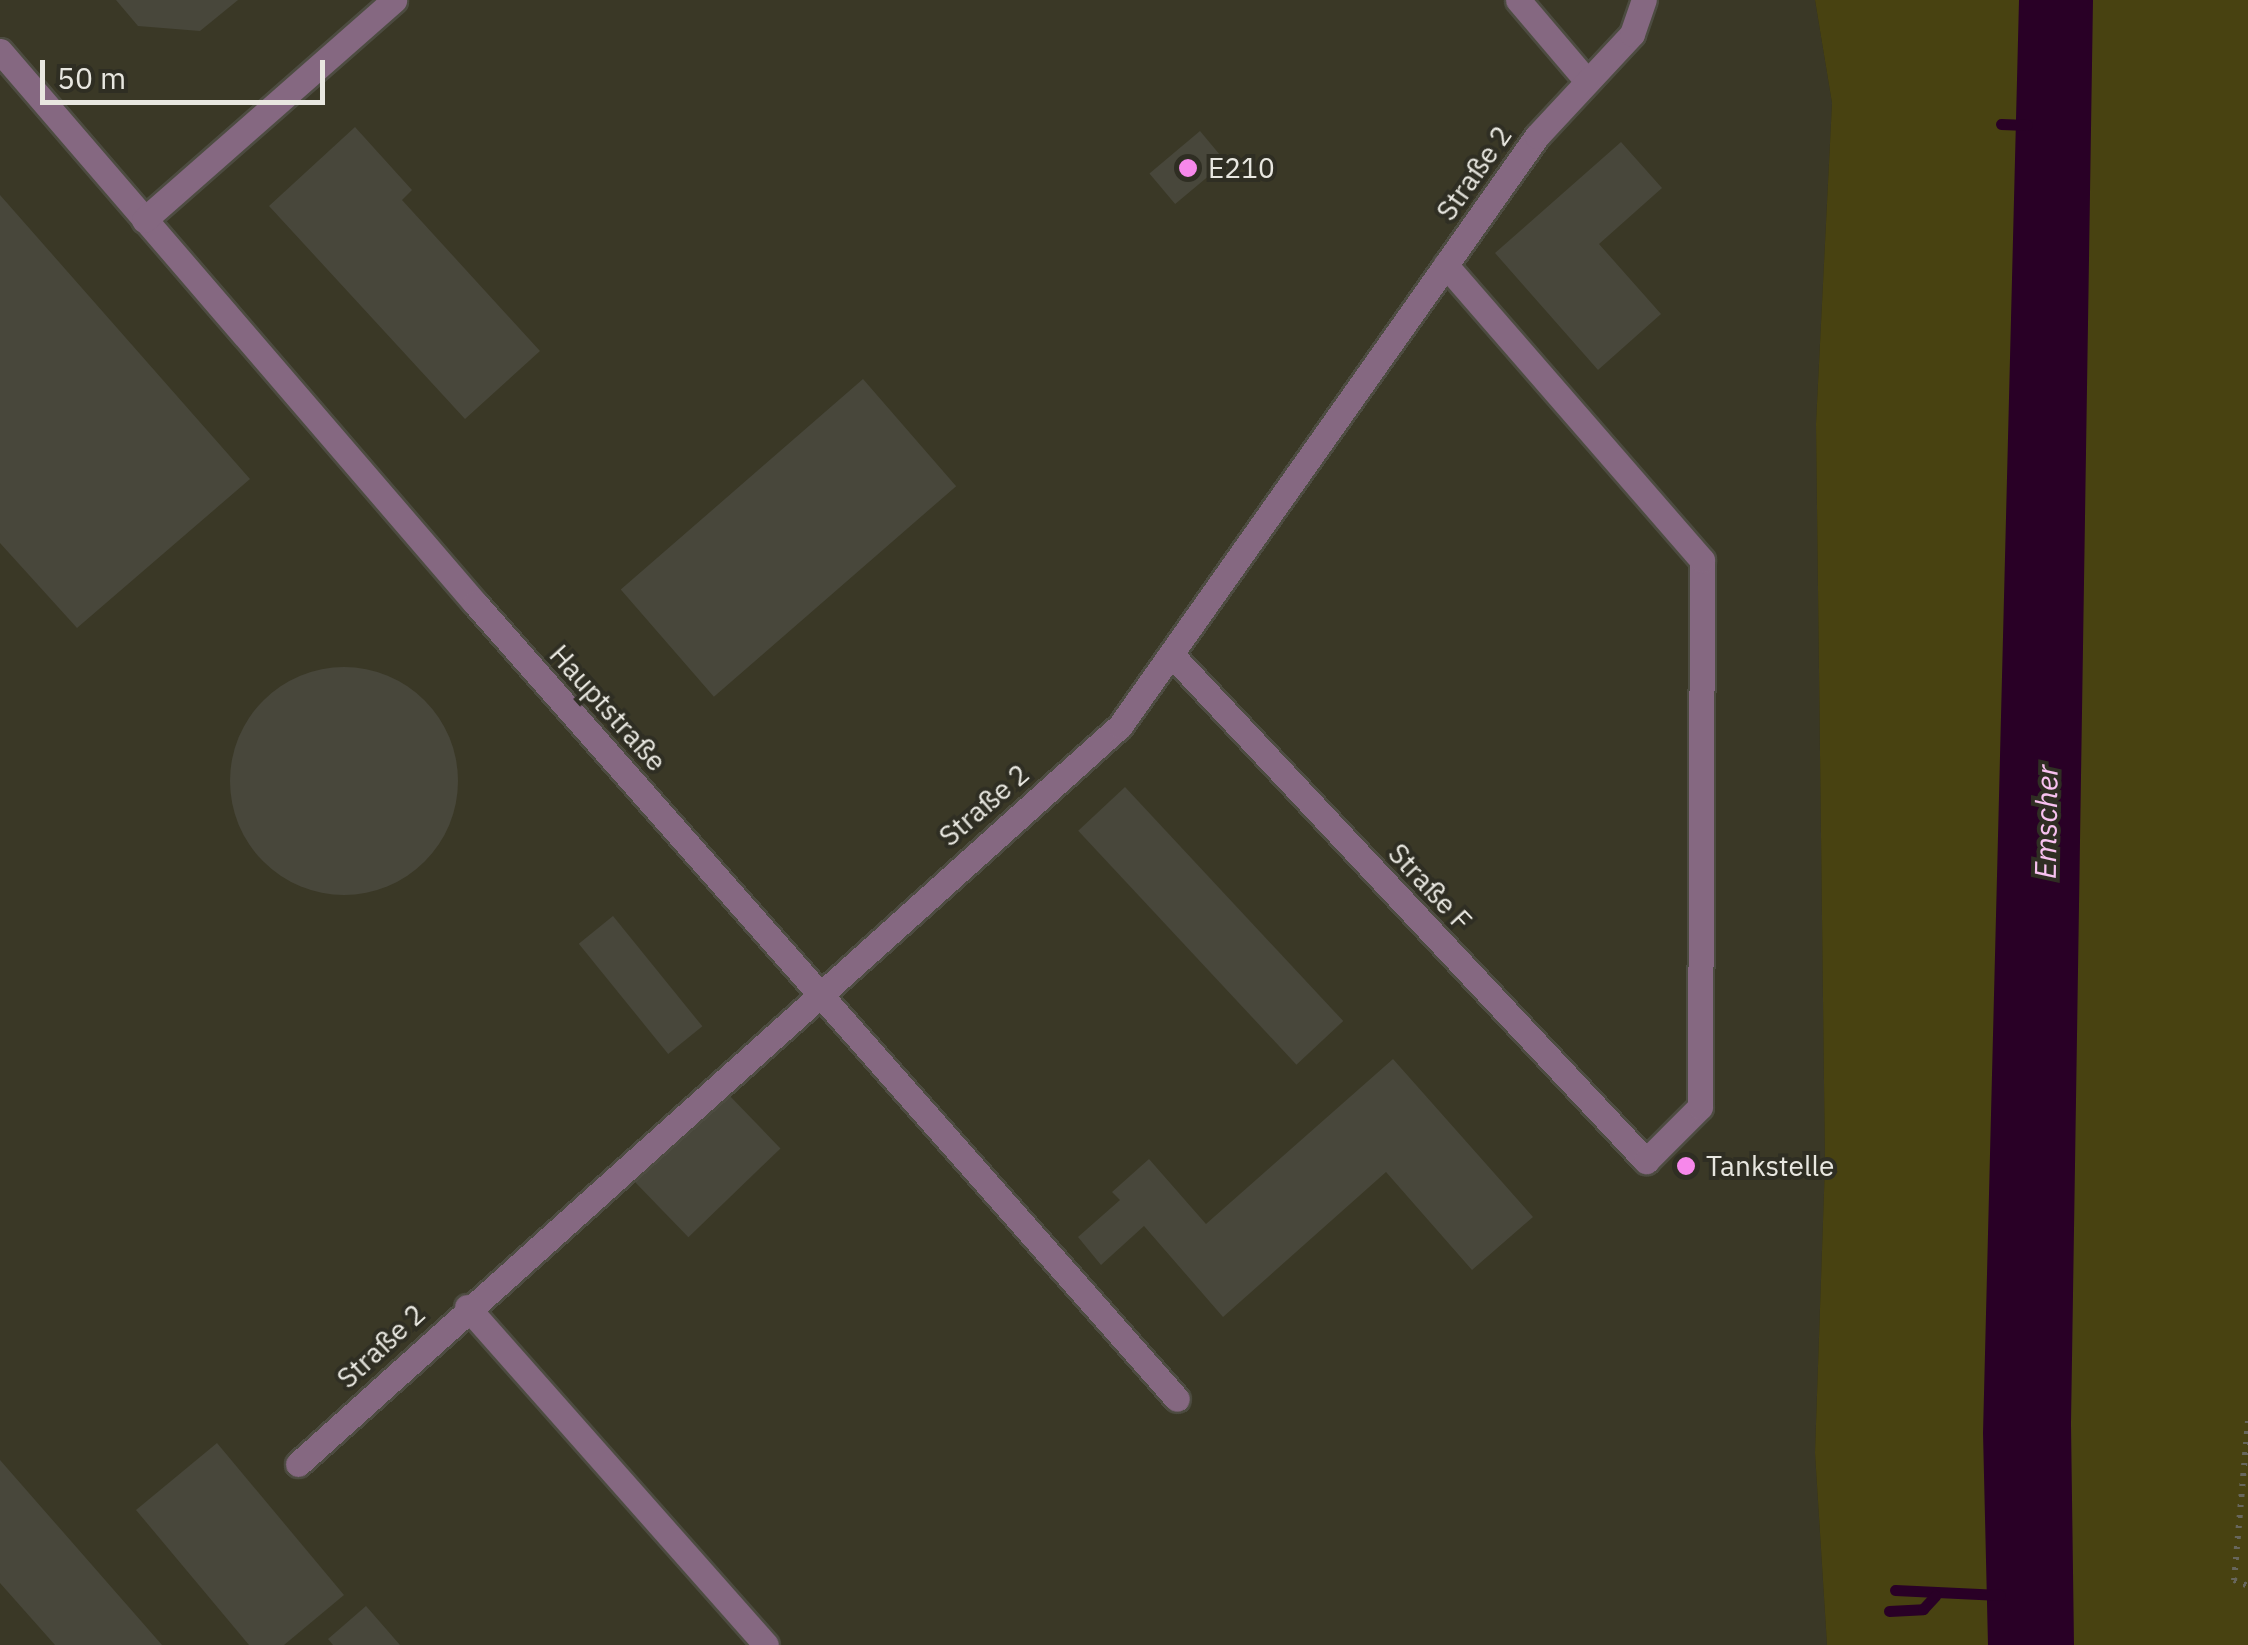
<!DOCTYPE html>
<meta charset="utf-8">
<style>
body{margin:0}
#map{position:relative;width:2248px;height:1645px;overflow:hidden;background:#2f2e23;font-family:"IBM Plex Sans",sans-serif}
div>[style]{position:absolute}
.built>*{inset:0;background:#3a3826}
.green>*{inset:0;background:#484211}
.water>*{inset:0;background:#290026}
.stream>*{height:11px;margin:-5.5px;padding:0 5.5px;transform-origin:5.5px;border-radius:5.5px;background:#290026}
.building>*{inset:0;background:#48473b;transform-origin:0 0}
.round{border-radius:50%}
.path>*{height:6px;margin-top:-3px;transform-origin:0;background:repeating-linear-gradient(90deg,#67665c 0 2.5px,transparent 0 10.5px)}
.roads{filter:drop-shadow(2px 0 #4d4c41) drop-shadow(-2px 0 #4d4c41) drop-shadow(0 2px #4d4c41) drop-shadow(0 -2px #4d4c41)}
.minor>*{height:25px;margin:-12.5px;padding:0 12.5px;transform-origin:12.5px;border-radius:12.5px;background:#856881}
.dots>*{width:28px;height:28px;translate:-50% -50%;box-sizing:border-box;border:5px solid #2f2e23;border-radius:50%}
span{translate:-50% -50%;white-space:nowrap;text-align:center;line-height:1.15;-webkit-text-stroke:8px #2f2e23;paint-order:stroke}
.poi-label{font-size:28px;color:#e8e7e0}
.left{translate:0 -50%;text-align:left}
.street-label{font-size:28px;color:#e8e7e0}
.water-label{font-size:30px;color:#f8c1f0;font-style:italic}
.scale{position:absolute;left:40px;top:60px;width:285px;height:45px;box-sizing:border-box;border:5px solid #e8e7e0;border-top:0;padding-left:12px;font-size:30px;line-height:35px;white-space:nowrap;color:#e8e7e0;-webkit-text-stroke:8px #2f2e23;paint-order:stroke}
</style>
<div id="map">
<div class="built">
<div style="clip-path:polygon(0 0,1815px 0,1832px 103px,1816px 424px,1825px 1164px,1815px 1453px,1827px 1645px,0 1645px)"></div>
</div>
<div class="green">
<div style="clip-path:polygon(1815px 0,2248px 0,2248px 1645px,1827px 1645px,1815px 1453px,1825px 1164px,1816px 424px,1832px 103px)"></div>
</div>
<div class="water">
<div style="clip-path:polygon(2019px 0,2093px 0,2071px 1424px,2074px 1645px,1988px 1645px,1983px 1433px)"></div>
</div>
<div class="stream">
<div style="left:2001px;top:124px;width:26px;rotate:2deg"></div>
<div style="left:1895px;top:1590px;width:105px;rotate:2.7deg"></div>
<div style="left:1889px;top:1611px;width:34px;rotate:-3deg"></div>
<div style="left:1923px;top:1609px;width:18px;rotate:-47deg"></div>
</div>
<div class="building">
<div style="clip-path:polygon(116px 0,238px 0,200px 31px,138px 26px)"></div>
<div style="clip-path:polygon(355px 127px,412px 190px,402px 200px,540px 351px,465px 419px,269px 206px)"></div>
<div style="left:1200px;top:131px;width:40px;height:66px;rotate:50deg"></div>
<div style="clip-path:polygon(1621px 142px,1662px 188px,1599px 244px,1661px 314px,1598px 370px,1495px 253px)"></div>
<div style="clip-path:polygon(0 195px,250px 479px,77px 628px,0 543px)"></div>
<div style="left:863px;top:379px;width:142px;height:321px;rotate:49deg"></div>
<div class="round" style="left:230px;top:667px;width:228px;height:228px"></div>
<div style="left:1125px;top:787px;width:320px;height:64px;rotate:47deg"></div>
<div style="left:613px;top:916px;width:142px;height:44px;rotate:51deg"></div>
<div style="clip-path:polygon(1393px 1059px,1533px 1217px,1472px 1270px,1386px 1172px,1223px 1317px,1144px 1226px,1101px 1265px,1078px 1237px,1120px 1200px,1112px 1192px,1149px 1159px,1206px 1224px)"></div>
<div style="left:727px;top:1093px;width:77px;height:128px;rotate:46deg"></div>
<div style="clip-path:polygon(217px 1443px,344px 1595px,284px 1645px,249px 1645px,136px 1510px)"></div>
<div style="clip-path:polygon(0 1460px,162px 1645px,55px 1645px,0 1583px)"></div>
<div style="clip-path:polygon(366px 1606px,400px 1645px,333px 1645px,328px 1639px)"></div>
</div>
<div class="path">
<div style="left:2248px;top:1421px;width:160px;rotate:95deg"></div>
<div style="left:2234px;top:1580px;width:15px;rotate:23deg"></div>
</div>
<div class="roads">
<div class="minor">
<div style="left:1518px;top:0;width:105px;rotate:49.6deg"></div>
<div style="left:0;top:51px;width:728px;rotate:49.29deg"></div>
<div style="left:475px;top:603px;width:1061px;rotate:48.59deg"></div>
<div style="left:144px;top:220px;width:333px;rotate:-41.3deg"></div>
<div style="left:1171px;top:654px;width:695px;rotate:46.87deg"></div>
<div style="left:1646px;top:1161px;width:76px;rotate:-45deg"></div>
<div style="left:1700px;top:1107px;width:547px;rotate:-89.79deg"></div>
<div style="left:1702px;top:560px;width:391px;rotate:-131deg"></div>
<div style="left:467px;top:1307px;width:451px;rotate:48.5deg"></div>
<div style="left:298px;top:1464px;width:1105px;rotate:-41.92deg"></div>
<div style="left:1120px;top:726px;width:722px;rotate:-54.75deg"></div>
<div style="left:1537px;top:136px;width:139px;rotate:-47deg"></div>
<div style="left:1632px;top:34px;width:36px;rotate:-71deg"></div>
</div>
</div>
<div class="dots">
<div style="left:1188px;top:168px;background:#f788eb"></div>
<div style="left:1686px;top:1166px;background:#f788eb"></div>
</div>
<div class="poi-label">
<span class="left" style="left:1208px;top:168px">E210</span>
<span class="left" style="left:1706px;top:1166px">Tankstelle</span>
</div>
<div class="street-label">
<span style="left:1474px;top:173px;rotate:-55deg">Straße 2</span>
<span style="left:608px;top:708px;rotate:48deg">Hauptstraße</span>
<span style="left:984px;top:805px;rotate:-41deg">Straße 2</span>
<span style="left:1430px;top:887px;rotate:47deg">Straße F</span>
<span style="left:381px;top:1346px;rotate:-43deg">Straße 2</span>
</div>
<div class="water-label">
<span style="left:2046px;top:822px;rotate:-89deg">Emscher</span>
</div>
<div class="scale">50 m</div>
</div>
